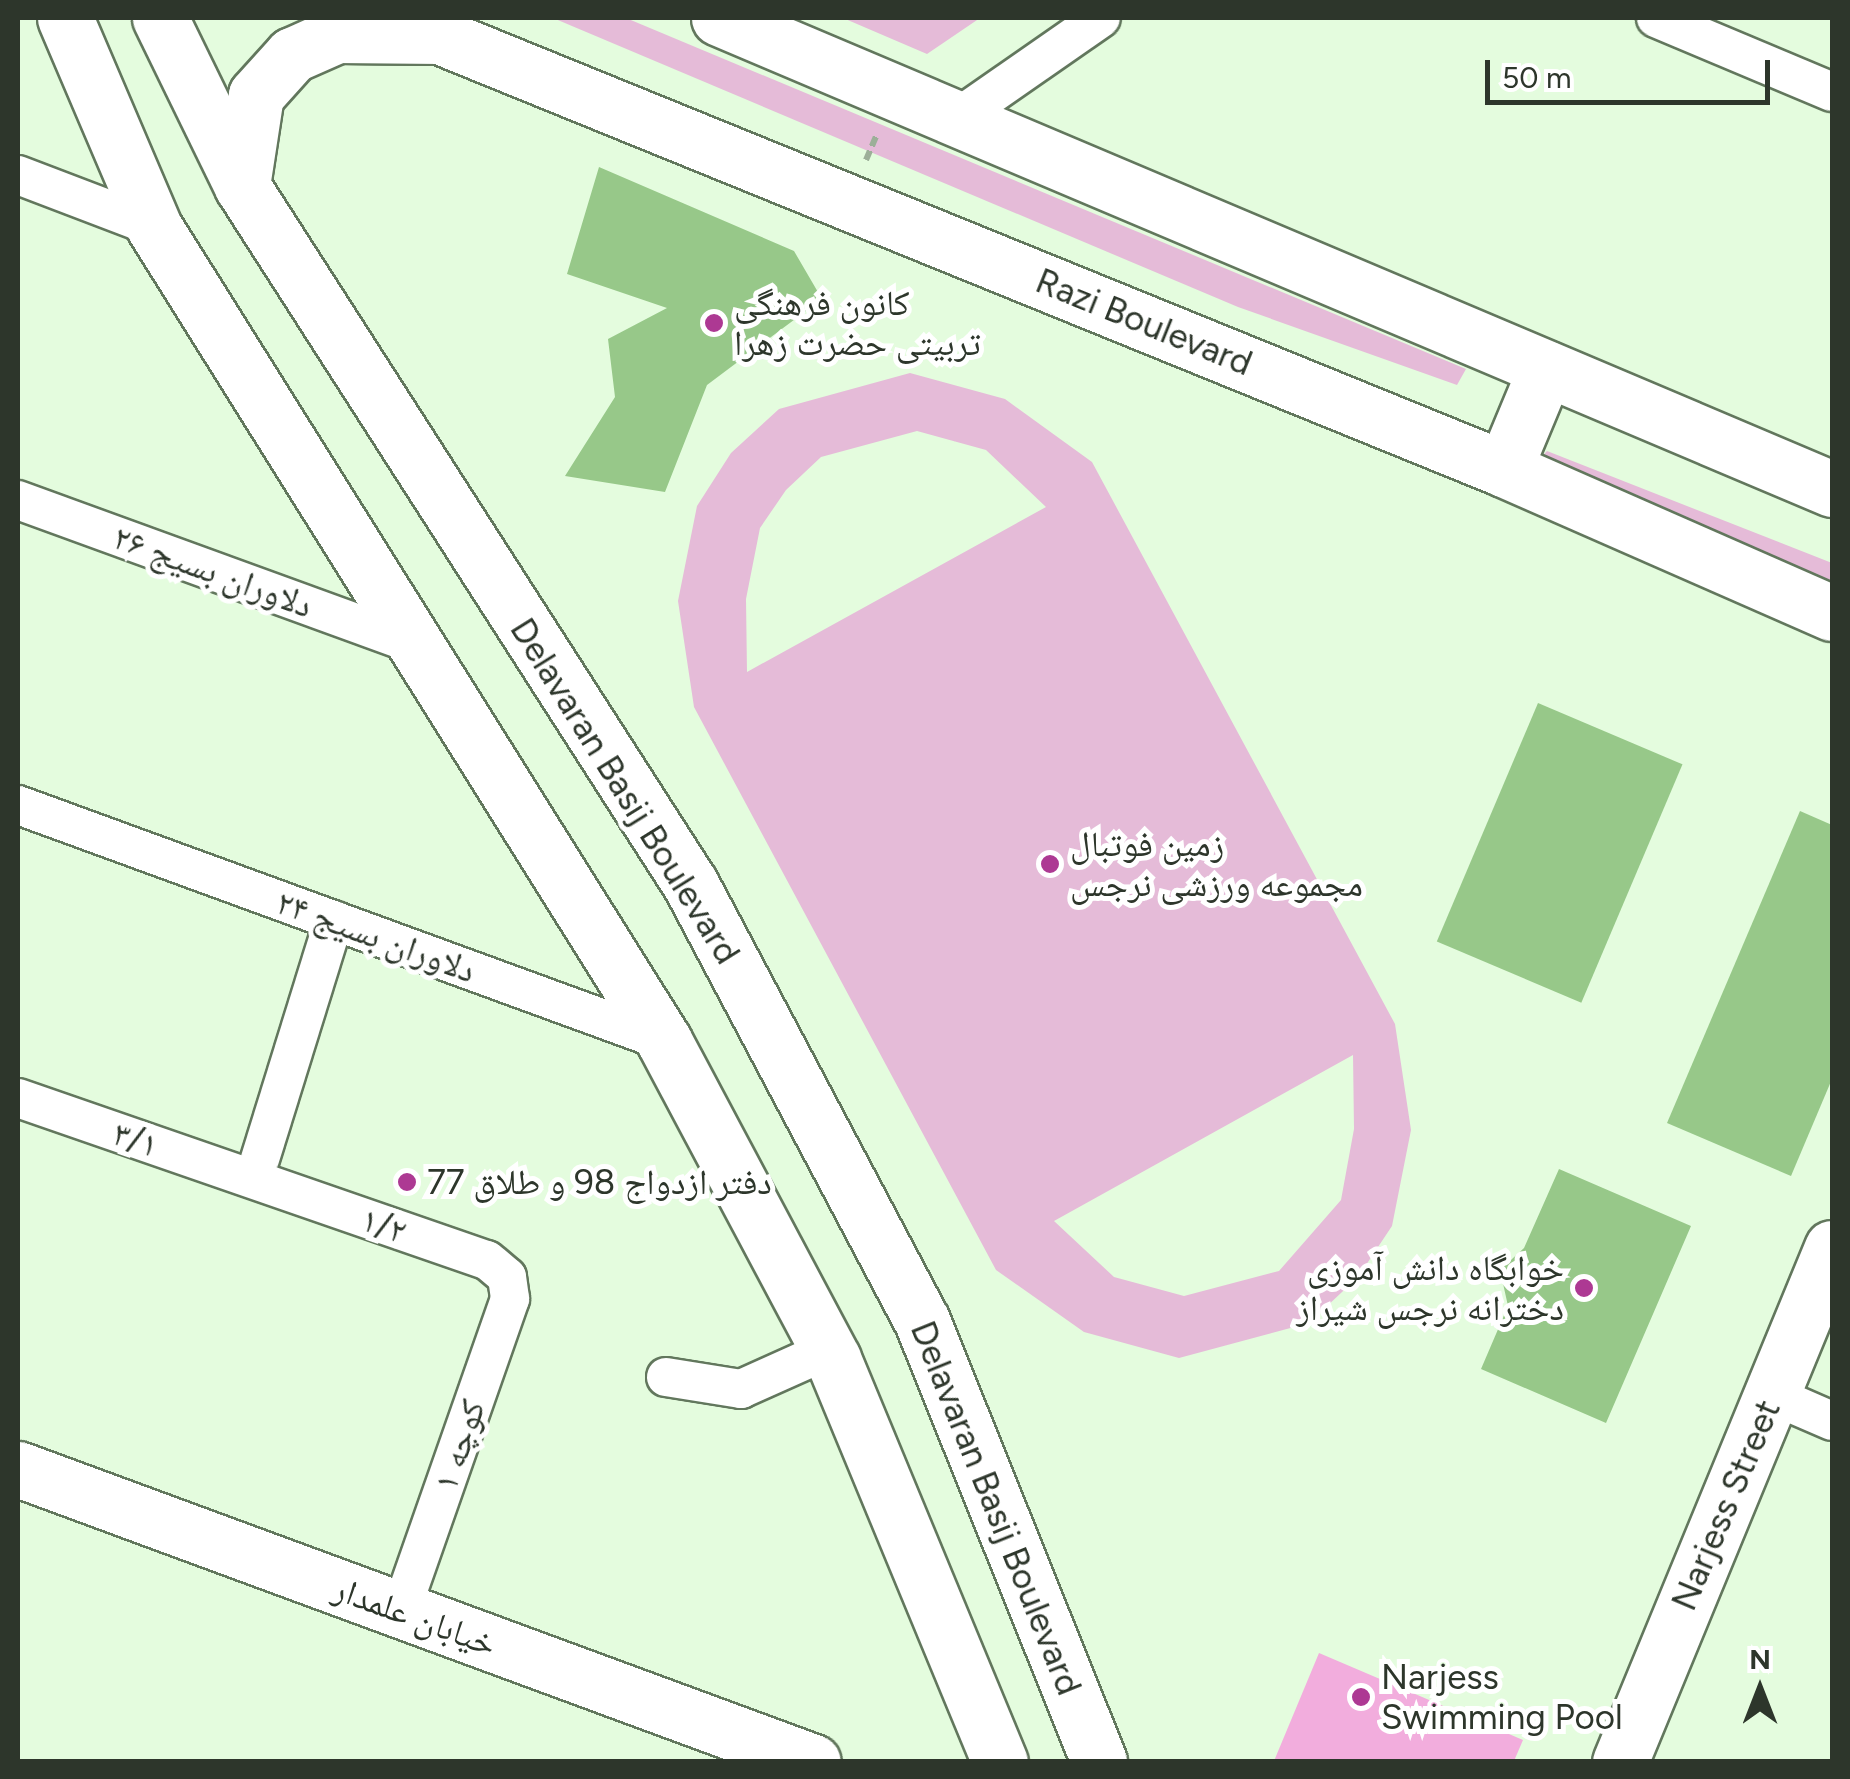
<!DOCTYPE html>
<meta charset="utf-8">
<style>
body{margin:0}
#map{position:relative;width:1850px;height:1779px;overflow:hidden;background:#e4fcde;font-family:Figtree,"Noto Naskh Arabic",sans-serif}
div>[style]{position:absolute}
.green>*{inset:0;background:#e5bbd8}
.water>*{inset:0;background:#f2addd}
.building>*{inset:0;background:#97c889;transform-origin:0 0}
.path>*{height:6px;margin-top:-3px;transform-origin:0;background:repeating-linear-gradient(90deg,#9caf98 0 10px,transparent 0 15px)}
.roads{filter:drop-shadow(2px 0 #62775d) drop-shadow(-2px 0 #62775d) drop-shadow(0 2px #62775d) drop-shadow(0 -2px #62775d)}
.street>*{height:38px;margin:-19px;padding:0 19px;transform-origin:19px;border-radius:19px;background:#fff}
.secondary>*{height:55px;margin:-27.5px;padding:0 27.5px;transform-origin:27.5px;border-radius:27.5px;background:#fff}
.primary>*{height:55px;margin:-27.5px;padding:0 27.5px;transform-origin:27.5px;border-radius:27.5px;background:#fff}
.dots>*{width:28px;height:28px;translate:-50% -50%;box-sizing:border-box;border:5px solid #fff;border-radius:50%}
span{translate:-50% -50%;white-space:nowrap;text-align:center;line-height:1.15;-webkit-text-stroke:10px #fff;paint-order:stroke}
.poi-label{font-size:35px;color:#2d362b}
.left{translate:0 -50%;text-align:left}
.right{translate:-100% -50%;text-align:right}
.street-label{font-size:35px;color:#2d362b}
.frame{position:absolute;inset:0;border:20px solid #2d362b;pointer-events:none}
.north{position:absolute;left:1710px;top:1639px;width:100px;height:100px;-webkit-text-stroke:8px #fff;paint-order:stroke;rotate:0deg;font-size:28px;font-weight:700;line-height:40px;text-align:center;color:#2d362b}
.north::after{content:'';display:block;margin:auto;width:35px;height:45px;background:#2d362b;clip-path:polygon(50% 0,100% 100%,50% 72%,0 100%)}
.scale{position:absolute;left:1485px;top:60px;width:285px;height:45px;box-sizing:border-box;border:5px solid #2d362b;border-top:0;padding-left:12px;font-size:30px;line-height:35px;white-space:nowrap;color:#2d362b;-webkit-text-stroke:8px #fff;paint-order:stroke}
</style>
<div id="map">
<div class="green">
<div style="clip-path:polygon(553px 18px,626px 18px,1466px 369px,1457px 385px,1238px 307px)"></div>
<div style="clip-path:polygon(843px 18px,980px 18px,927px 54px)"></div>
<div style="clip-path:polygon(evenodd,910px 373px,1005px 399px,1092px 462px,1395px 1024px,1411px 1130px,1392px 1226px,1358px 1277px,1309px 1323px,1179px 1358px,1084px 1332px,996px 1270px,694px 707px,678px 601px,697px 506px,731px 453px,779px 409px,910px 373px,917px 431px,986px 450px,1046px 507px,747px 672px,746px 599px,760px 528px,786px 490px,821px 457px,917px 431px,910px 373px,1353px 1055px,1354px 1129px,1341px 1200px,1279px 1271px,1184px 1296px,1114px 1277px,1054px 1221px,1353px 1055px)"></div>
<div style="clip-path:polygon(1547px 451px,1832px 563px,1832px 591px,1534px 465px)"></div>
</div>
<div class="water">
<div style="clip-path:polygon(1319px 1653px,1523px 1740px,1514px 1761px,1274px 1761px)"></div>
</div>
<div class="building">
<div style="clip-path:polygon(599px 167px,794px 251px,822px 299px,707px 385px,665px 492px,565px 476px,615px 397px,608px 339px,667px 308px,567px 274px)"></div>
<div style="left:1538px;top:703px;width:157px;height:259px;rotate:23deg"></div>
<div style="clip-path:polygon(1800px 811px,1832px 825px,1832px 1079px,1791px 1176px,1667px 1123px)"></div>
<div style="clip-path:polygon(1559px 1169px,1691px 1226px,1606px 1423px,1481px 1369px,1508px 1306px,1500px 1270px,1524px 1248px)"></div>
</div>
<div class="path">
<div style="left:866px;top:160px;width:28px;rotate:-67deg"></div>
</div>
<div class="roads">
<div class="street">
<div style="left:1656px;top:18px;width:191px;rotate:22.8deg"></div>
<div style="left:957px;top:118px;width:175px;rotate:-34.8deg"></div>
<div style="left:18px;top:175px;width:146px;rotate:20.9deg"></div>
<div style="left:18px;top:500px;width:416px;rotate:20deg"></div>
<div style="left:18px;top:805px;width:688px;rotate:20.07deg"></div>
<div style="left:18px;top:1098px;width:496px;rotate:19.1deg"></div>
<div style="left:487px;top:1260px;width:26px;rotate:40deg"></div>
<div style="left:507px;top:1277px;width:22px;rotate:82deg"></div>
<div style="left:510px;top:1299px;width:330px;rotate:109.3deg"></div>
<div style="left:260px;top:1159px;width:250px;rotate:-72.8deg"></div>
<div style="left:666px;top:1377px;width:76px;rotate:9.1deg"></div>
<div style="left:741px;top:1389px;width:95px;rotate:-24.1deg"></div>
<div style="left:1772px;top:1395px;width:65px;rotate:23.4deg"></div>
</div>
<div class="secondary">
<div style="left:395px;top:18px;width:1197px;rotate:22.13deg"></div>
<div style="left:1504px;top:469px;width:358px;rotate:23.7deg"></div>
<div style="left:719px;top:18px;width:1209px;rotate:22.94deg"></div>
<div style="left:1504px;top:469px;width:109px;rotate:-67.4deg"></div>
<div style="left:18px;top:1469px;width:847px;rotate:20.23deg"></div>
<div style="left:1620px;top:1762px;width:556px;rotate:-67.59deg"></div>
</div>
<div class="primary">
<div style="left:65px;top:18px;width:227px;rotate:66.9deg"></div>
<div style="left:154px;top:227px;width:961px;rotate:57.93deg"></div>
<div style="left:664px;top:1041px;width:360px;rotate:62deg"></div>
<div style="left:833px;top:1359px;width:436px;rotate:67.5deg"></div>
<div style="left:160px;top:18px;width:187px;rotate:64deg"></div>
<div style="left:242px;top:186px;width:831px;rotate:57.29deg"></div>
<div style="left:691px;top:885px;width:493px;rotate:62.1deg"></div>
<div style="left:922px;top:1321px;width:475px;rotate:68.1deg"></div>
<div style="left:242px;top:186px;width:92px;rotate:-81.3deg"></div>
<div style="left:256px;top:95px;width:54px;rotate:-48deg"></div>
<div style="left:292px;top:55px;width:49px;rotate:-24deg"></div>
<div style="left:337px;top:35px;width:103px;rotate:0.6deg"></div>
</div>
</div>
<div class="dots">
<div style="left:714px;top:323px;background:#ad3993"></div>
<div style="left:1050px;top:864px;background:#ad3993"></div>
<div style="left:407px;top:1182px;background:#ad3993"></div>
<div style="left:1584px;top:1288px;background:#ad3993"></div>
<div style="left:1361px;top:1697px;background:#ad3993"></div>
</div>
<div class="poi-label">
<span class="left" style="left:734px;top:323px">کانون فرهنگی<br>تربیتی حضرت زهرا</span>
<span class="left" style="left:1070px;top:864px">زمین فوتبال<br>مجموعه ورزشی نرجس</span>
<span class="left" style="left:427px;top:1182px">دفتر ازدواج 98 و طلاق 77</span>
<span class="right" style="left:1564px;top:1288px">خوابگاه دانش آموزی<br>دخترانه نرجس شیراز</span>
<span class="left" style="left:1381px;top:1697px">Narjess<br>Swimming Pool</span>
</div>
<div class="street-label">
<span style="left:1144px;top:322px;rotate:22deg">Razi Boulevard</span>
<span style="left:213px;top:571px;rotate:20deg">دلاوران بسیج ۲۶</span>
<span style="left:625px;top:791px;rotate:58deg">Delavaran Basij Boulevard</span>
<span style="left:376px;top:936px;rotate:20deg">دلاوران بسیج ۲۴</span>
<span style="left:136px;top:1139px;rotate:19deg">۳/۱</span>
<span style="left:384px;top:1225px;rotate:19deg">۱/۲</span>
<span style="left:459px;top:1445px;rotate:-71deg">کوچه ۱</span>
<span style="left:1726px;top:1505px;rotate:-67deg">Narjess Street</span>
<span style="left:996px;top:1508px;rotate:68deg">Delavaran Basij Boulevard</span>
<span style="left:415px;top:1616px;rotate:20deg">خیابان علمدار</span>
</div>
<div class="frame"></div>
<div class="north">N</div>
<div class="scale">50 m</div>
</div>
